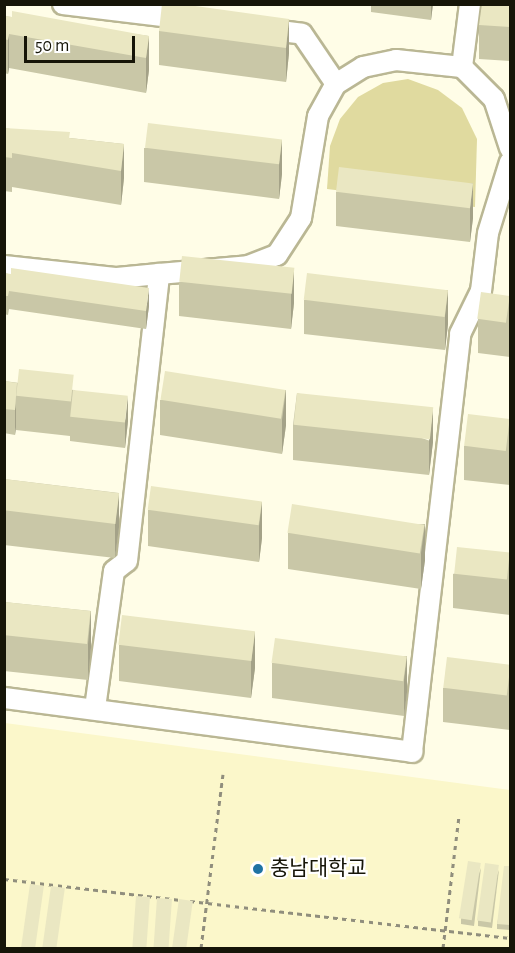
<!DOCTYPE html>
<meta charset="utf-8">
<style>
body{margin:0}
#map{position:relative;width:515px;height:953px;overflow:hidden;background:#fffde7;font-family:"Alegreya Sans","Noto Sans KR",sans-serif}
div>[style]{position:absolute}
.built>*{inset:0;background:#fbf7ca}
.green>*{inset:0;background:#e0da9f}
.path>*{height:3px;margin-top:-1.5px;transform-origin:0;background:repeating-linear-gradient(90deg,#908e7d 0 4.5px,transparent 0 9px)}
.roads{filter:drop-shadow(2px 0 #bab794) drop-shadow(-2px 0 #bab794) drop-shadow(0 2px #bab794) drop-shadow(0 -2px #bab794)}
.minor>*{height:20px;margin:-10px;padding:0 10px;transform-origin:10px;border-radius:10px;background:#fff}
.wall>*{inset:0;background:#c9c7a7}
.shaded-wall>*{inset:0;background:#a4a288}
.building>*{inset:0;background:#eae7c2;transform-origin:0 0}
.dots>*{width:16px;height:16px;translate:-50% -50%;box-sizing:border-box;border:3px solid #fff;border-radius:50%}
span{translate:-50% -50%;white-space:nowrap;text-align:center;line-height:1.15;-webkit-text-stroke:4.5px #fff;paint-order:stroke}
.poi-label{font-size:21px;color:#161508}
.left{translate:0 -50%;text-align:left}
.frame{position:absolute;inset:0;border:6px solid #161508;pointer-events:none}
.scale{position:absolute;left:24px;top:36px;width:111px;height:27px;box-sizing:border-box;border:3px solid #161508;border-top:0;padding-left:8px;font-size:18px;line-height:21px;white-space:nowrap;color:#161508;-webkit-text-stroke:4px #fff;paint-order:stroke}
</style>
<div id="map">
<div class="built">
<div style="clip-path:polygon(5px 723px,510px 790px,510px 948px,5px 948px)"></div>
</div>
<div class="green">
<div style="clip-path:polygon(408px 79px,438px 90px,462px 108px,477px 139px,475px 207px,327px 189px,330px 146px,340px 119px,358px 97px,383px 83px)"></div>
</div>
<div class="path">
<div style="left:4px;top:879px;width:178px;rotate:6.8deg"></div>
<div style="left:190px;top:901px;width:322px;rotate:6.6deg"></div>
<div style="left:201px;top:948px;width:175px;rotate:-82.8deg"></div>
<div style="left:443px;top:948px;width:134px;rotate:-83.1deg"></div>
</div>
<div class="roads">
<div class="minor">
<div style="left:63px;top:4px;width:125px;rotate:6.9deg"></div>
<div style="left:264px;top:29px;width:38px;rotate:7deg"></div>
<div style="left:302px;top:34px;width:60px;rotate:55.8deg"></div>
<div style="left:462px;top:67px;width:64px;rotate:-82.8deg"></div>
<div style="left:4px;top:266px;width:114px;rotate:6.1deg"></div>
<div style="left:117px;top:278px;width:42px;rotate:-5.4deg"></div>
<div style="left:4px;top:698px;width:412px;rotate:7.5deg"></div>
<div style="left:412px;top:752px;width:421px;rotate:-83.4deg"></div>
<div style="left:460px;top:334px;width:48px;rotate:-64deg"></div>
<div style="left:481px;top:291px;width:58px;rotate:-83.1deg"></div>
<div style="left:488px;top:233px;width:74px;rotate:-72.8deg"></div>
<div style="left:95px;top:708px;width:138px;rotate:-82.1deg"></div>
<div style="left:114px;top:571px;width:16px;rotate:-38deg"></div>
<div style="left:127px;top:561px;width:289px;rotate:-83.6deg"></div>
<div style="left:159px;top:274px;width:89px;rotate:-5.1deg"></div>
<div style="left:248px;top:266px;width:31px;rotate:-21deg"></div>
<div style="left:277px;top:255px;width:44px;rotate:-57deg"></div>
<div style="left:301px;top:218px;width:103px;rotate:-80.5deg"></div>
<div style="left:318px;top:116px;width:37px;rotate:-61deg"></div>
<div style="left:336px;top:84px;width:32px;rotate:-32deg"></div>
<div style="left:363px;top:67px;width:34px;rotate:-12deg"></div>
<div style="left:396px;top:60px;width:66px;rotate:6.1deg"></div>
<div style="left:462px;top:67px;width:45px;rotate:45deg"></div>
<div style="left:494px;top:99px;width:52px;rotate:71.9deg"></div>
</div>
</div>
<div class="wall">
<div style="clip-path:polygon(371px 4px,433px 4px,431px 20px,371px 12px)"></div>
<div style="clip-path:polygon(510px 4px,510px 61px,479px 59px,479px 25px)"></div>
<div style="clip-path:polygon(4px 16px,149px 36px,149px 70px,146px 93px,9px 68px,8px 74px,4px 73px)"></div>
<div style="clip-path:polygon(289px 19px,289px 53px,286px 82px,159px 65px,159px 31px)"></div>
<div style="clip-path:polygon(4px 128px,70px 138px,124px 144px,124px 178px,121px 205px,12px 187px,12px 192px,4px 191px)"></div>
<div style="clip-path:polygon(282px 140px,282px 174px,279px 199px,144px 182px,144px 148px)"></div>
<div style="clip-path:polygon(473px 183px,473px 218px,470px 242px,336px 226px,336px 192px)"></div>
<div style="clip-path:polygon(294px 268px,294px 303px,291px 329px,179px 316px,179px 282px)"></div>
<div style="clip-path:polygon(4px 273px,149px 306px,146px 329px,9px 309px,8px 315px,4px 314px)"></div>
<div style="clip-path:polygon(448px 290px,448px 324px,445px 350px,304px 334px,304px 300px)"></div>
<div style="clip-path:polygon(510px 296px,510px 357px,478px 353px,478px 319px)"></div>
<div style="clip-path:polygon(4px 381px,74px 390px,128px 421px,125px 448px,70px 441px,70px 436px,16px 430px,16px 427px,15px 435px,4px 433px)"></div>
<div style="clip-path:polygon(286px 390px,286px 425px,282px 454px,160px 435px,160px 400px)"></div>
<div style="clip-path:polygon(297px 393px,433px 442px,429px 475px,293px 460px,293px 425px)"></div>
<div style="clip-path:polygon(510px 419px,510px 485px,464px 480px,464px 446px)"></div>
<div style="clip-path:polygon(4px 479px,119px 493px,119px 527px,115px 558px,4px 545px)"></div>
<div style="clip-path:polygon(262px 502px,262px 538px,259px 562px,148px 546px,148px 510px)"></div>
<div style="clip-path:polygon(425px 524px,425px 560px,421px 589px,288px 569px,288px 533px)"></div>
<div style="clip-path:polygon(510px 553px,510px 615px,453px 608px,453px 574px)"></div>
<div style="clip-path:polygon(4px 602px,91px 611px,91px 647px,88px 680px,4px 671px)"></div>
<div style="clip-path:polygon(255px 632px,255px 668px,251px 698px,119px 681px,119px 645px)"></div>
<div style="clip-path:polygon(407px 656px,407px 692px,404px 716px,272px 698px,272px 663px)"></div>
<div style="clip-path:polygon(510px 665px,510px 730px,443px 722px,443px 688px)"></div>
<div style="clip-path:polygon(510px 866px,510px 930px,497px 929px,497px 924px)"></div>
<div style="clip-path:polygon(481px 868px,474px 926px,461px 924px,461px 919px)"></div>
<div style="clip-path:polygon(499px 870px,492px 928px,478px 926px,478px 921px)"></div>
</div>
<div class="shaded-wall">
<div style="clip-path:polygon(431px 4px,433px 4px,431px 20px)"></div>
<div style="clip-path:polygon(289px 19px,289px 53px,286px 82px,286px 48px)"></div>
<div style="clip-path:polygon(9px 34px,9px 68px,8px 74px,8px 40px)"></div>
<div style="clip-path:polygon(149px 36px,149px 70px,146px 93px,146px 58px)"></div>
<div style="clip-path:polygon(282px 140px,282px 174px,279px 199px,279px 165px)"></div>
<div style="clip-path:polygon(124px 144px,124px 178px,121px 205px,121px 171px)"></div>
<div style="clip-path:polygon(473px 183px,473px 218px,470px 242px,470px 208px)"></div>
<div style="clip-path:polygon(294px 268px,294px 303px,291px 329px,291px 295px)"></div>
<div style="clip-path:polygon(149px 288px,149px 306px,146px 329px,146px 311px)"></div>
<div style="clip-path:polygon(448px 290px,448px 324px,445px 350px,445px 316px)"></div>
<div style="clip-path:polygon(286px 390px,286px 425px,282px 454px,282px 420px)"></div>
<div style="clip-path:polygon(128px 396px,128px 421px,125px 448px,125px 423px)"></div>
<div style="clip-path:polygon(16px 403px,16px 427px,15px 435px,15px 410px)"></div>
<div style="clip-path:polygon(433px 408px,433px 442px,429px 475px,429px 441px)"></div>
<div style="clip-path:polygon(119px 493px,119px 527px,115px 558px,115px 524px)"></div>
<div style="clip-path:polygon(262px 502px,262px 538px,259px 562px,259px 526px)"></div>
<div style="clip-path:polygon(425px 524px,425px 560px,421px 589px,421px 553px)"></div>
<div style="clip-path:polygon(91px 611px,91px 647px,88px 680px,88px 644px)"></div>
<div style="clip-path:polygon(255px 632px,255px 668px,251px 698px,251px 662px)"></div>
<div style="clip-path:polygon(407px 656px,407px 692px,404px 716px,404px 680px)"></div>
</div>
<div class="building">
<div style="clip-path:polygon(162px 4px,181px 4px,289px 19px,286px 48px,159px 31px)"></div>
<div style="clip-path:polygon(482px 4px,510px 4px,510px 27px,479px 25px)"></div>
<div style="clip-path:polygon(12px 11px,149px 36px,146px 58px,9px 34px,8px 40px,4px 39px,4px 16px,12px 17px)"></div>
<div style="left:148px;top:123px;width:135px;height:25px;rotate:7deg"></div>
<div style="clip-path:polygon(4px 128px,70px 132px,69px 138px,124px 144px,121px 171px,12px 153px,12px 158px,4px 157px)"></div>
<div style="left:339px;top:167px;width:135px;height:25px;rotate:7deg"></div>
<div style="left:182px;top:256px;width:113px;height:26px;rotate:6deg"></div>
<div style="clip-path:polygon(11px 268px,149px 288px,146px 311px,9px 291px,8px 296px,4px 296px,4px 273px,11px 274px)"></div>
<div style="left:307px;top:273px;width:142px;height:27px;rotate:7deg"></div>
<div style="left:481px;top:292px;width:29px;height:27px;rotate:8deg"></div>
<div style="left:19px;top:369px;width:55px;height:27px;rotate:6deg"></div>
<div style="left:165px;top:371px;width:122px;height:29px;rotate:9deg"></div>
<div style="clip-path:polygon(4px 381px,17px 383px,15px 410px,4px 409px)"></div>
<div style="left:73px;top:390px;width:55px;height:27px;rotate:6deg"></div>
<div style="left:297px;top:393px;width:137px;height:32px;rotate:6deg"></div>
<div style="left:468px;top:414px;width:42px;height:32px;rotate:7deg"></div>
<div style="left:4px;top:479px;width:116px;height:31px;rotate:7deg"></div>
<div style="left:151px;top:486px;width:112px;height:24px;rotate:8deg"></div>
<div style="left:292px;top:504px;width:134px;height:29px;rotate:9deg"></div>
<div style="left:457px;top:547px;width:53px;height:27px;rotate:6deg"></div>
<div style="left:4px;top:602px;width:87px;height:33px;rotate:6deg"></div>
<div style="left:122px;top:615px;width:134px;height:30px;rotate:7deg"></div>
<div style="left:275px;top:638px;width:133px;height:25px;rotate:8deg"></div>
<div style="left:447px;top:657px;width:64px;height:31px;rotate:7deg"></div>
<div style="left:468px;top:861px;width:13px;height:58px;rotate:9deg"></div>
<div style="left:485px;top:863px;width:14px;height:58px;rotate:8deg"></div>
<div style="clip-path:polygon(504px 866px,510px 866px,510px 925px,497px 924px)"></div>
<div style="left:30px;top:884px;width:14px;height:64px;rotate:8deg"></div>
<div style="left:51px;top:886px;width:14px;height:62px;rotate:8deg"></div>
<div style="left:136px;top:896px;width:14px;height:52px;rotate:4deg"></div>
<div style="left:157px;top:898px;width:15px;height:50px;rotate:4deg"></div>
<div style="left:179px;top:899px;width:14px;height:49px;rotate:8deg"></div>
</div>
<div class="dots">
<div style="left:258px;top:869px;background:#1f73a3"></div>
</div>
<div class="poi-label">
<span class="left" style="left:270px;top:869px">충남대학교</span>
</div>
<div class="frame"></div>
<div class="scale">50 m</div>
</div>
